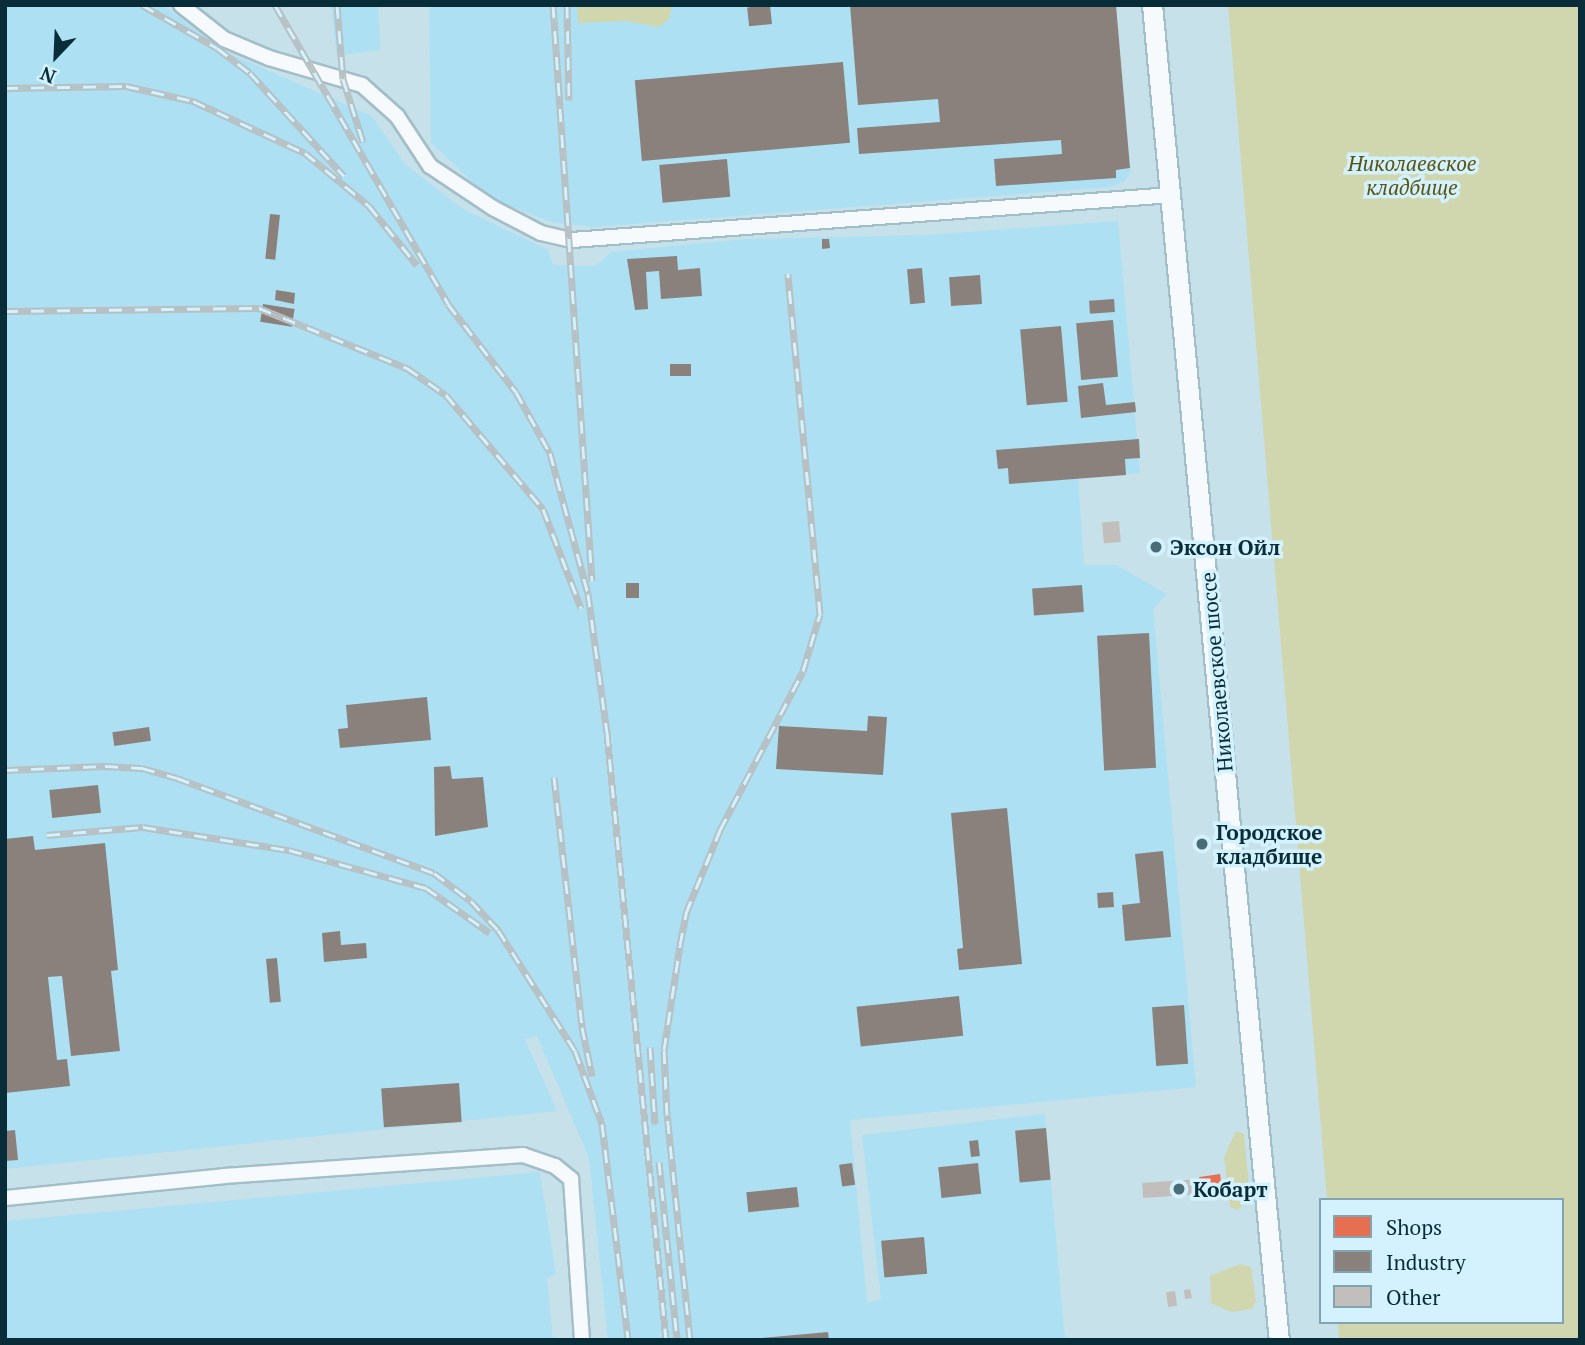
<!DOCTYPE html>
<meta charset="utf-8">
<style>
body{margin:0}
#map{position:relative;width:1585px;height:1345px;overflow:hidden;background:#c7e1ea;font-family:"PT Serif",serif}
div>[style]{position:absolute}
.built>*{inset:0;background:#ade0f3}
.green>*{inset:0;background:#d0d7af}
.shops>*{inset:0;background:#e76f51;transform-origin:0 0}
.industry>*{inset:0;background:#8a817c;transform-origin:0 0}
.building>*{inset:0;background:#c2bebc;transform-origin:0 0}
.roads{filter:drop-shadow(2px 0 #a2bec8) drop-shadow(-2px 0 #a2bec8) drop-shadow(0 2px #a2bec8) drop-shadow(0 -2px #a2bec8)}
.minor>*{height:14px;margin:-7px;padding:0 7px;transform-origin:7px;border-radius:7px;background:#f7fafc}
.major>*{height:19px;margin:-9.5px;padding:0 9.5px;transform-origin:9.5px;border-radius:9.5px;background:#f7fafc}
.rail>*{height:7px;margin-top:-3.5px;transform-origin:0;background:repeating-linear-gradient(90deg,#d3f2fe 0 13px,#b7c0c3 0 26px);box-sizing:border-box;border-block:2px solid #b7c0c3}
.dots>*{width:19px;height:19px;translate:-50% -50%;box-sizing:border-box;border:4px solid #d3f2fe;border-radius:50%}
span{translate:-50% -50%;white-space:nowrap;text-align:center;line-height:1.15;-webkit-text-stroke:7px #d3f2fe;paint-order:stroke}
.park-label{font-size:21px;color:#5a530f;font-style:italic}
.poi-label{font-size:21px;color:#082d39;font-weight:700}
.left{translate:0 -50%;text-align:left}
.street-label{font-size:21px;color:#082d39}
.frame{position:absolute;inset:0;border:7px solid #082d39;pointer-events:none}
.legend{position:absolute;left:1319px;top:1198px;width:245px;height:126px;box-sizing:border-box;background:#d3f2fe;border:2px solid #82a3af;margin:0;padding:9px 12px;list-style:none;font-size:21px;color:#082d39}
.legend li{display:flex;align-items:center;gap:14px;height:35px}
.legend b{width:35px;border:2px solid #82a3af}
.north{position:absolute;left:21px;top:21px;width:70px;height:70px;-webkit-text-stroke:5px #d3f2fe;paint-order:stroke;rotate:203deg;font-size:19px;font-weight:700;line-height:28px;text-align:center;color:#082d39}
.north::after{content:'';display:block;margin:auto;width:24px;height:32px;background:#082d39;clip-path:polygon(50% 0,100% 100%,50% 72%,0 100%)}
</style>
<div id="map">
<div class="built">
<div style="clip-path:polygon(5px 5px,162px 5px,226px 52px,372px 116px,405px 164px,463px 209px,548px 250px,553px 265px,596px 266px,611px 252px,746px 239px,926px 235px,1118px 221px,1140px 473px,1078px 478px,1084px 565px,1116px 565px,1167px 594px,1153px 609px,1196px 1087px,850px 1120px,867px 1303px,881px 1299px,862px 1135px,1045px 1114px,1065px 1340px,608px 1340px,589px 1158px,537px 1036px,525px 1039px,557px 1111px,5px 1169px)"></div>
<div style="clip-path:polygon(331px 5px,378px 5px,380px 50px,337px 56px)"></div>
<div style="clip-path:polygon(429px 5px,1114px 5px,1131px 171px,1125px 181px,1111px 187px,593px 227px,551px 222px,490px 198px,431px 143px)"></div>
<div style="clip-path:polygon(540px 1172px,556px 1274px,547px 1278px,553px 1340px,5px 1340px,5px 1221px)"></div>
</div>
<div class="green">
<div style="clip-path:polygon(577px 5px,672px 5px,669px 20px,658px 27px,626px 21px,578px 23px)"></div>
<div style="clip-path:polygon(1228px 5px,1580px 5px,1580px 1340px,1339px 1340px,1338px 1322px,1562px 1322px,1562px 1200px,1327px 1200px)"></div>
<div style="clip-path:polygon(1236px 1131px,1244px 1134px,1250px 1198px,1238px 1210px,1230px 1207px,1224px 1157px)"></div>
<div style="clip-path:polygon(1240px 1264px,1251px 1267px,1256px 1301px,1252px 1309px,1231px 1312px,1211px 1303px,1210px 1276px)"></div>
</div>
<div class="shops">
<div style="left:1220px;top:1174px;width:21px;height:21px;rotate:82deg"></div>
</div>
<div class="industry">
<div style="left:770px;top:5px;width:19px;height:23px;rotate:84deg"></div>
<div style="clip-path:polygon(850px 5px,1116px 5px,1130px 168px,1116px 170px,1116px 178px,996px 186px,994px 159px,1062px 154px,1061px 140px,859px 154px,857px 128px,940px 122px,938px 99px,858px 105px)"></div>
<div style="left:843px;top:62px;width:81px;height:209px;rotate:85deg"></div>
<div style="left:727px;top:159px;width:38px;height:68px;rotate:85deg"></div>
<div style="left:270px;top:214px;width:10px;height:45px;rotate:6deg"></div>
<div style="clip-path:polygon(822px 239px,829px 239px,830px 248px,822px 249px)"></div>
<div style="clip-path:polygon(677px 256px,678px 270px,700px 268px,702px 296px,661px 299px,659px 271px,646px 272px,648px 309px,635px 310px,627px 259px)"></div>
<div style="left:922px;top:268px;width:35px;height:15px;rotate:85deg"></div>
<div style="left:980px;top:275px;width:29px;height:31px;rotate:86deg"></div>
<div style="clip-path:polygon(276px 290px,295px 293px,294px 304px,275px 300px)"></div>
<div style="left:1114px;top:299px;width:13px;height:25px;rotate:86deg"></div>
<div style="left:263px;top:304px;width:32px;height:18px;rotate:9deg"></div>
<div style="left:1113px;top:320px;width:57px;height:37px;rotate:85deg"></div>
<div style="left:1061px;top:326px;width:76px;height:41px;rotate:85deg"></div>
<div style="left:691px;top:364px;width:12px;height:21px;rotate:90deg"></div>
<div style="clip-path:polygon(1103px 383px,1106px 405px,1135px 402px,1136px 412px,1081px 418px,1078px 386px)"></div>
<div style="clip-path:polygon(1139px 439px,1140px 458px,1125px 459px,1126px 475px,1009px 484px,1008px 468px,998px 469px,996px 450px)"></div>
<div style="left:626px;top:583px;width:13px;height:15px"></div>
<div style="left:1082px;top:585px;width:27px;height:50px;rotate:86deg"></div>
<div style="left:1149px;top:633px;width:135px;height:52px;rotate:87deg"></div>
<div style="clip-path:polygon(427px 697px,431px 740px,340px 748px,338px 729px,348px 728px,346px 705px)"></div>
<div style="clip-path:polygon(868px 716px,887px 717px,883px 775px,776px 769px,779px 726px,867px 731px)"></div>
<div style="left:149px;top:727px;width:14px;height:37px;rotate:82deg"></div>
<div style="clip-path:polygon(450px 766px,452px 779px,483px 777px,488px 827px,435px 836px,434px 767px)"></div>
<div style="left:98px;top:785px;width:28px;height:49px;rotate:84deg"></div>
<div style="clip-path:polygon(1007px 808px,1022px 964px,959px 970px,957px 949px,963px 948px,951px 813px)"></div>
<div style="clip-path:polygon(33px 836px,35px 850px,105px 843px,118px 970px,111px 971px,120px 1051px,71px 1056px,62px 976px,48px 977px,57px 1060px,67px 1059px,70px 1086px,5px 1093px,5px 839px)"></div>
<div style="clip-path:polygon(1163px 851px,1171px 937px,1125px 941px,1122px 905px,1140px 903px,1135px 854px)"></div>
<div style="left:1113px;top:892px;width:15px;height:16px;rotate:86deg"></div>
<div style="clip-path:polygon(340px 931px,341px 945px,366px 943px,367px 958px,324px 962px,322px 933px)"></div>
<div style="left:277px;top:958px;width:44px;height:11px;rotate:85deg"></div>
<div style="left:959px;top:996px;width:40px;height:103px;rotate:84deg"></div>
<div style="left:1184px;top:1005px;width:59px;height:32px;rotate:86deg"></div>
<div style="left:459px;top:1083px;width:39px;height:78px;rotate:86deg"></div>
<div style="left:1046px;top:1128px;width:52px;height:31px;rotate:85deg"></div>
<div style="clip-path:polygon(15px 1130px,18px 1160px,5px 1161px,5px 1131px)"></div>
<div style="left:978px;top:1140px;width:16px;height:9px;rotate:83deg"></div>
<div style="left:852px;top:1163px;width:22px;height:13px;rotate:82deg"></div>
<div style="left:978px;top:1163px;width:31px;height:40px;rotate:84deg"></div>
<div style="left:797px;top:1187px;width:20px;height:51px;rotate:84deg"></div>
<div style="left:924px;top:1237px;width:37px;height:43px;rotate:85deg"></div>
<div style="clip-path:polygon(828px 1332px,829px 1340px,762px 1340px,762px 1338px)"></div>
</div>
<div class="building">
<div style="left:1119px;top:521px;width:21px;height:17px;rotate:85deg"></div>
<div style="left:1200px;top:1179px;width:15px;height:58px;rotate:86deg"></div>
<div style="clip-path:polygon(1190px 1289px,1192px 1298px,1185px 1299px,1184px 1290px)"></div>
<div style="left:1175px;top:1291px;width:15px;height:9px;rotate:82deg"></div>
</div>
<div class="roads">
<div class="minor">
<div style="left:181px;top:5px;width:55px;rotate:38.3deg"></div>
<div style="left:224px;top:39px;width:49px;rotate:22.9deg"></div>
<div style="left:269px;top:58px;width:97px;rotate:16.2deg"></div>
<div style="left:362px;top:85px;width:47px;rotate:41.5deg"></div>
<div style="left:397px;top:116px;width:60px;rotate:56.6deg"></div>
<div style="left:430px;top:166px;width:76px;rotate:33.7deg"></div>
<div style="left:493px;top:208px;width:54px;rotate:27.5deg"></div>
<div style="left:541px;top:233px;width:32px;rotate:13deg"></div>
<div style="left:572px;top:240px;width:602px;rotate:-4.29deg"></div>
<div style="left:5px;top:1198px;width:220px;rotate:-5.7deg"></div>
<div style="left:224px;top:1176px;width:300px;rotate:-4deg"></div>
<div style="left:523px;top:1155px;width:34px;rotate:19deg"></div>
<div style="left:555px;top:1166px;width:21px;rotate:39deg"></div>
<div style="left:571px;top:1179px;width:161px;rotate:86.1deg"></div>
</div>
<div class="major">
<div style="left:1152px;top:5px;width:1341px;rotate:84.57deg"></div>
</div>
</div>
<div class="rail">
<div style="left:142px;top:5px;width:86px;rotate:29.8deg"></div>
<div style="left:217px;top:48px;width:41px;rotate:37.1deg"></div>
<div style="left:250px;top:73px;width:139px;rotate:47.6deg"></div>
<div style="left:275px;top:5px;width:345px;rotate:59.9deg"></div>
<div style="left:448px;top:304px;width:111px;rotate:52.3deg"></div>
<div style="left:516px;top:392px;width:70px;rotate:60.9deg"></div>
<div style="left:550px;top:453px;width:146px;rotate:74.9deg"></div>
<div style="left:588px;top:594px;width:140px;rotate:82.2deg"></div>
<div style="left:607px;top:733px;width:610px;rotate:84.45deg"></div>
<div style="left:337px;top:5px;width:74px;rotate:85.4deg"></div>
<div style="left:343px;top:79px;width:66px;rotate:72.4deg"></div>
<div style="left:553px;top:5px;width:577px;rotate:86.13deg"></div>
<div style="left:567px;top:5px;width:95px;rotate:88.8deg"></div>
<div style="left:5px;top:88px;width:121px;rotate:-0.9deg"></div>
<div style="left:126px;top:86px;width:69px;rotate:12.6deg"></div>
<div style="left:193px;top:101px;width:123px;rotate:24.9deg"></div>
<div style="left:305px;top:153px;width:83px;rotate:39.6deg"></div>
<div style="left:369px;top:206px;width:76px;rotate:50.9deg"></div>
<div style="left:5px;top:311px;width:254px;rotate:-0.7deg"></div>
<div style="left:259px;top:308px;width:160px;rotate:22.1deg"></div>
<div style="left:407px;top:368px;width:47px;rotate:34.7deg"></div>
<div style="left:446px;top:395px;width:150px;rotate:49.6deg"></div>
<div style="left:543px;top:509px;width:106px;rotate:69deg"></div>
<div style="left:5px;top:770px;width:100px;rotate:-2.3deg"></div>
<div style="left:105px;top:766px;width:37px;rotate:3deg"></div>
<div style="left:142px;top:768px;width:36px;rotate:16deg"></div>
<div style="left:177px;top:778px;width:274px;rotate:20.3deg"></div>
<div style="left:434px;top:873px;width:46px;rotate:37.1deg"></div>
<div style="left:471px;top:901px;width:40px;rotate:47deg"></div>
<div style="left:498px;top:930px;width:143px;rotate:57.5deg"></div>
<div style="left:575px;top:1051px;width:78px;rotate:69.7deg"></div>
<div style="left:602px;top:1124px;width:218px;rotate:83.1deg"></div>
<div style="left:554px;top:777px;width:252px;rotate:83.6deg"></div>
<div style="left:582px;top:1027px;width:50px;rotate:78.5deg"></div>
<div style="left:47px;top:835px;width:96px;rotate:-4.8deg"></div>
<div style="left:143px;top:827px;width:148px;rotate:9deg"></div>
<div style="left:289px;top:850px;width:142px;rotate:15.5deg"></div>
<div style="left:426px;top:888px;width:78px;rotate:35.1deg"></div>
<div style="left:650px;top:1047px;width:77px;rotate:86.3deg"></div>
<div style="left:659px;top:1162px;width:179px;rotate:84.2deg"></div>
<div style="left:690px;top:1340px;width:226px;rotate:-95.8deg"></div>
<div style="left:667px;top:1115px;width:65px;rotate:-92.6deg"></div>
<div style="left:664px;top:1050px;width:106px;rotate:-81.3deg"></div>
<div style="left:680px;top:945px;width:33px;rotate:-79deg"></div>
<div style="left:686px;top:913px;width:90px;rotate:-67.7deg"></div>
<div style="left:720px;top:830px;width:179px;rotate:-62.4deg"></div>
<div style="left:803px;top:671px;width:59px;rotate:-73.4deg"></div>
<div style="left:820px;top:614px;width:342px;rotate:-95.4deg"></div>
</div>
<div class="dots">
<div style="left:1156px;top:547px;background:#4b6c77"></div>
<div style="left:1202px;top:844px;background:#4b6c77"></div>
<div style="left:1179px;top:1189px;background:#4b6c77"></div>
</div>
<div class="park-label">
<span style="left:1412px;top:175px">Николаевское<br>кладбище</span>
</div>
<div class="poi-label">
<span class="left" style="left:1170px;top:547px">Эксон Ойл</span>
<span class="left" style="left:1216px;top:844px">Городское<br>кладбище</span>
<span class="left" style="left:1193px;top:1189px">Кобарт</span>
</div>
<div class="street-label">
<span style="left:1216px;top:672px;rotate:-95deg">Николаевское шоссе</span>
</div>
<div class="frame"></div>
<ul class="legend">
<li><b style="height:19px;background:#e76f51"></b>Shops</li>
<li><b style="height:19px;background:#8a817c"></b>Industry</li>
<li><b style="height:19px;background:#c2bebc"></b>Other</li>
</ul>
<div class="north">N</div>
</div>
